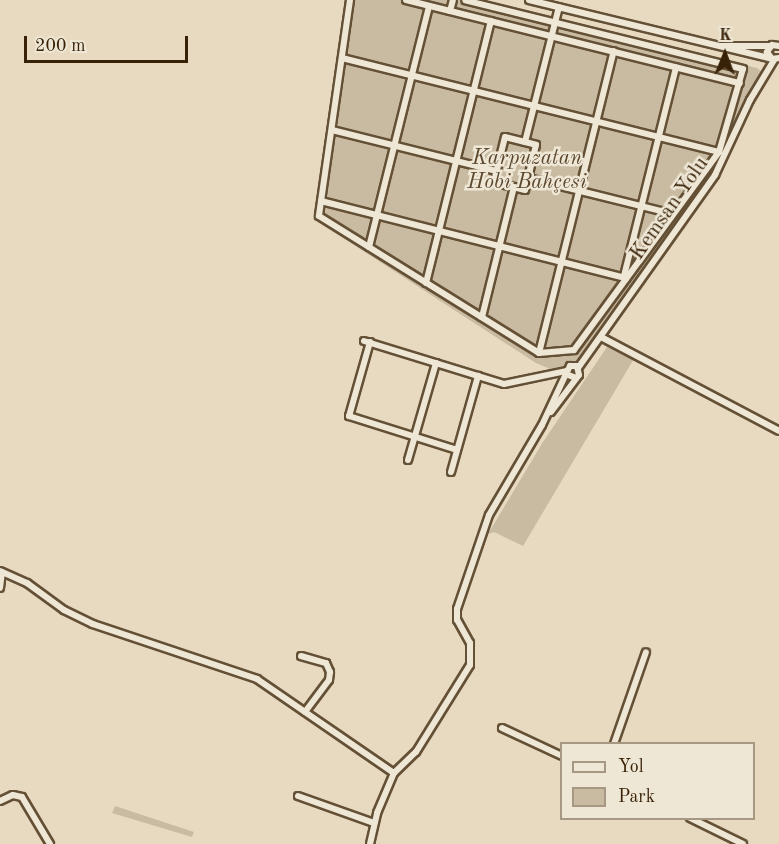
<!DOCTYPE html>
<meta charset="utf-8">
<style>
body{margin:0}
#map{position:relative;width:779px;height:844px;overflow:hidden;background:#e7dac0;font-family:"Old Standard TT",serif}
div>[style]{position:absolute}
.green>*{inset:0;background:#c9bba1}
.roads{filter:drop-shadow(2px 0 #645035) drop-shadow(-2px 0 #645035) drop-shadow(0 2px #645035) drop-shadow(0 -2px #645035)}
.minor>*{height:6px;margin:-3px;padding:0 3px;transform-origin:3px;border-radius:3px;background:#efe7d6}
span{translate:-50% -50%;white-space:nowrap;text-align:center;line-height:1.15;-webkit-text-stroke:5px #efe7d6;paint-order:stroke}
.park-label{font-size:21px;color:#5c482e;font-style:italic}
.street-label{font-size:21px;color:#382207}
.legend{position:absolute;left:560px;top:742px;width:195px;height:78px;box-sizing:border-box;background:#efe7d6;border:2px solid #a69883;margin:0;padding:8px 10px;list-style:none;font-size:18px;color:#382207}
.legend li{display:flex;align-items:center;gap:12px;height:30px}
.legend b{width:30px;border:2px solid #a69883}
.north{position:absolute;left:695px;top:24px;width:60px;height:60px;-webkit-text-stroke:4px #efe7d6;paint-order:stroke;rotate:1deg;font-size:16px;font-weight:700;line-height:24px;text-align:center;color:#382207}
.north::after{content:'';display:block;margin:auto;width:21px;height:27px;background:#382207;clip-path:polygon(50% 0,100% 100%,50% 72%,0 100%)}
.scale{position:absolute;left:24px;top:36px;width:164px;height:27px;box-sizing:border-box;border:3px solid #382207;border-top:0;padding-left:8px;font-size:18px;line-height:21px;white-space:nowrap;color:#382207;-webkit-text-stroke:4px #efe7d6;paint-order:stroke}
</style>
<div id="map">
<div class="green">
<div style="clip-path:polygon(352px 0,477px 0,757px 68px,765px 74px,767px 78px,749px 98px,730px 155px,577px 364px,550px 369px,536px 363px,320px 223px)"></div>
<div style="clip-path:polygon(607px 347px,635px 357px,523px 546px,494px 532px,488px 534px,543px 442px)"></div>
<div style="clip-path:polygon(115px 806px,194px 832px,192px 837px,112px 813px)"></div>
</div>
<div class="roads">
<div class="minor">
<div style="left:350px;top:0;width:218px;rotate:98.2deg"></div>
<div style="left:319px;top:216px;width:259px;rotate:31.9deg"></div>
<div style="left:539px;top:353px;width:35px;rotate:-5deg"></div>
<div style="left:574px;top:350px;width:245px;rotate:-53.8deg"></div>
<div style="left:719px;top:152px;width:86px;rotate:-73.9deg"></div>
<div style="left:743px;top:69px;width:286px;rotate:-166.1deg"></div>
<div style="left:406px;top:0;width:344px;rotate:14deg"></div>
<div style="left:529px;top:0;width:250px;rotate:13.6deg"></div>
<div style="left:450px;top:11px;width:11px;rotate:-75deg"></div>
<div style="left:721px;top:46px;width:49px"></div>
<div style="left:779px;top:46px;width:7px;rotate:-172deg"></div>
<div style="left:772px;top:45px;width:9px;rotate:126deg"></div>
<div style="left:767px;top:52px;width:9px;rotate:54deg"></div>
<div style="left:772px;top:59px;width:7px;rotate:-8deg"></div>
<div style="left:342px;top:58px;width:389px;rotate:14deg"></div>
<div style="left:332px;top:130px;width:170px;rotate:14deg"></div>
<div style="left:505px;top:137px;width:32px;rotate:14deg"></div>
<div style="left:536px;top:145px;width:46px;rotate:103.7deg"></div>
<div style="left:525px;top:190px;width:32px;rotate:-166deg"></div>
<div style="left:494px;top:182px;width:46px;rotate:-76.3deg"></div>
<div style="left:525px;top:142px;width:139px;rotate:-75.9deg"></div>
<div style="left:528px;top:178px;width:149px;rotate:13.9deg"></div>
<div style="left:321px;top:201px;width:315px;rotate:14.2deg"></div>
<div style="left:369px;top:247px;width:248px;rotate:-76deg"></div>
<div style="left:624px;top:276px;width:215px;rotate:-76deg"></div>
<div style="left:426px;top:283px;width:270px;rotate:-76.1deg"></div>
<div style="left:482px;top:317px;width:134px;rotate:-76.2deg"></div>
<div style="left:601px;top:337px;width:201px;rotate:27.8deg"></div>
<div style="left:364px;top:341px;width:146px;rotate:17.1deg"></div>
<div style="left:504px;top:384px;width:63px;rotate:-11.8deg"></div>
<div style="left:370px;top:342px;width:77px;rotate:105.8deg"></div>
<div style="left:349px;top:416px;width:113px;rotate:17.5deg"></div>
<div style="left:539px;top:353px;width:311px;rotate:-76.1deg"></div>
<div style="left:578px;top:368px;width:237px;rotate:-54.6deg"></div>
<div style="left:715px;top:175px;width:83px;rotate:-65deg"></div>
<div style="left:750px;top:100px;width:47px;rotate:-59deg"></div>
<div style="left:551px;top:412px;width:46px;rotate:-52.9deg"></div>
<div style="left:579px;top:375px;width:9px;rotate:-103deg"></div>
<div style="left:577px;top:366px;width:7px;rotate:180deg"></div>
<div style="left:570px;top:366px;width:9px;rotate:117deg"></div>
<div style="left:566px;top:374px;width:11px;rotate:22deg"></div>
<div style="left:408px;top:460px;width:101px;rotate:-73.9deg"></div>
<div style="left:451px;top:472px;width:100px;rotate:-74.3deg"></div>
<div style="left:0;top:571px;width:30px;rotate:24deg"></div>
<div style="left:27px;top:583px;width:46px;rotate:36.1deg"></div>
<div style="left:64px;top:610px;width:32px;rotate:26deg"></div>
<div style="left:93px;top:624px;width:173px;rotate:18.5deg"></div>
<div style="left:257px;top:679px;width:166px;rotate:34.5deg"></div>
<div style="left:0;top:588px;width:16px;rotate:-83deg"></div>
<div style="left:301px;top:656px;width:26px;rotate:16deg"></div>
<div style="left:326px;top:663px;width:10px;rotate:66deg"></div>
<div style="left:330px;top:672px;width:8px;rotate:97deg"></div>
<div style="left:329px;top:680px;width:40px;rotate:127deg"></div>
<div style="left:502px;top:728px;width:66px;rotate:25deg"></div>
<div style="left:614px;top:744px;width:97px;rotate:-70.8deg"></div>
<div style="left:298px;top:796px;width:81px;rotate:19.6deg"></div>
<div style="left:0;top:801px;width:14px;rotate:-25deg"></div>
<div style="left:13px;top:795px;width:9px;rotate:13deg"></div>
<div style="left:22px;top:797px;width:55px;rotate:59.2deg"></div>
<div style="left:690px;top:818px;width:59px;rotate:26.1deg"></div>
<div style="left:370px;top:844px;width:32px;rotate:-77deg"></div>
<div style="left:377px;top:813px;width:43px;rotate:-67deg"></div>
<div style="left:394px;top:773px;width:30px;rotate:-44deg"></div>
<div style="left:416px;top:752px;width:102px;rotate:-58.2deg"></div>
<div style="left:470px;top:665px;width:22px;rotate:-90deg"></div>
<div style="left:470px;top:643px;width:26px;rotate:-119deg"></div>
<div style="left:457px;top:620px;width:11px;rotate:-90deg"></div>
<div style="left:457px;top:609px;width:99px;rotate:-71.2deg"></div>
<div style="left:489px;top:515px;width:104px;rotate:-59.5deg"></div>
<div style="left:542px;top:425px;width:56px;rotate:-64.8deg"></div>
</div>
</div>
<div class="park-label">
<span style="left:527px;top:171px">Karpuzatan<br>Hobi Bahçesi</span>
</div>
<div class="street-label">
<span style="left:670px;top:209px;rotate:-55deg">Kemsan Yolu</span>
</div>
<ul class="legend">
<li><b style="height:8px;background:#efe7d6"></b>Yol</li>
<li><b style="height:16px;background:#c9bba1"></b>Park</li>
</ul>
<div class="north">K</div>
<div class="scale">200 m</div>
</div>
